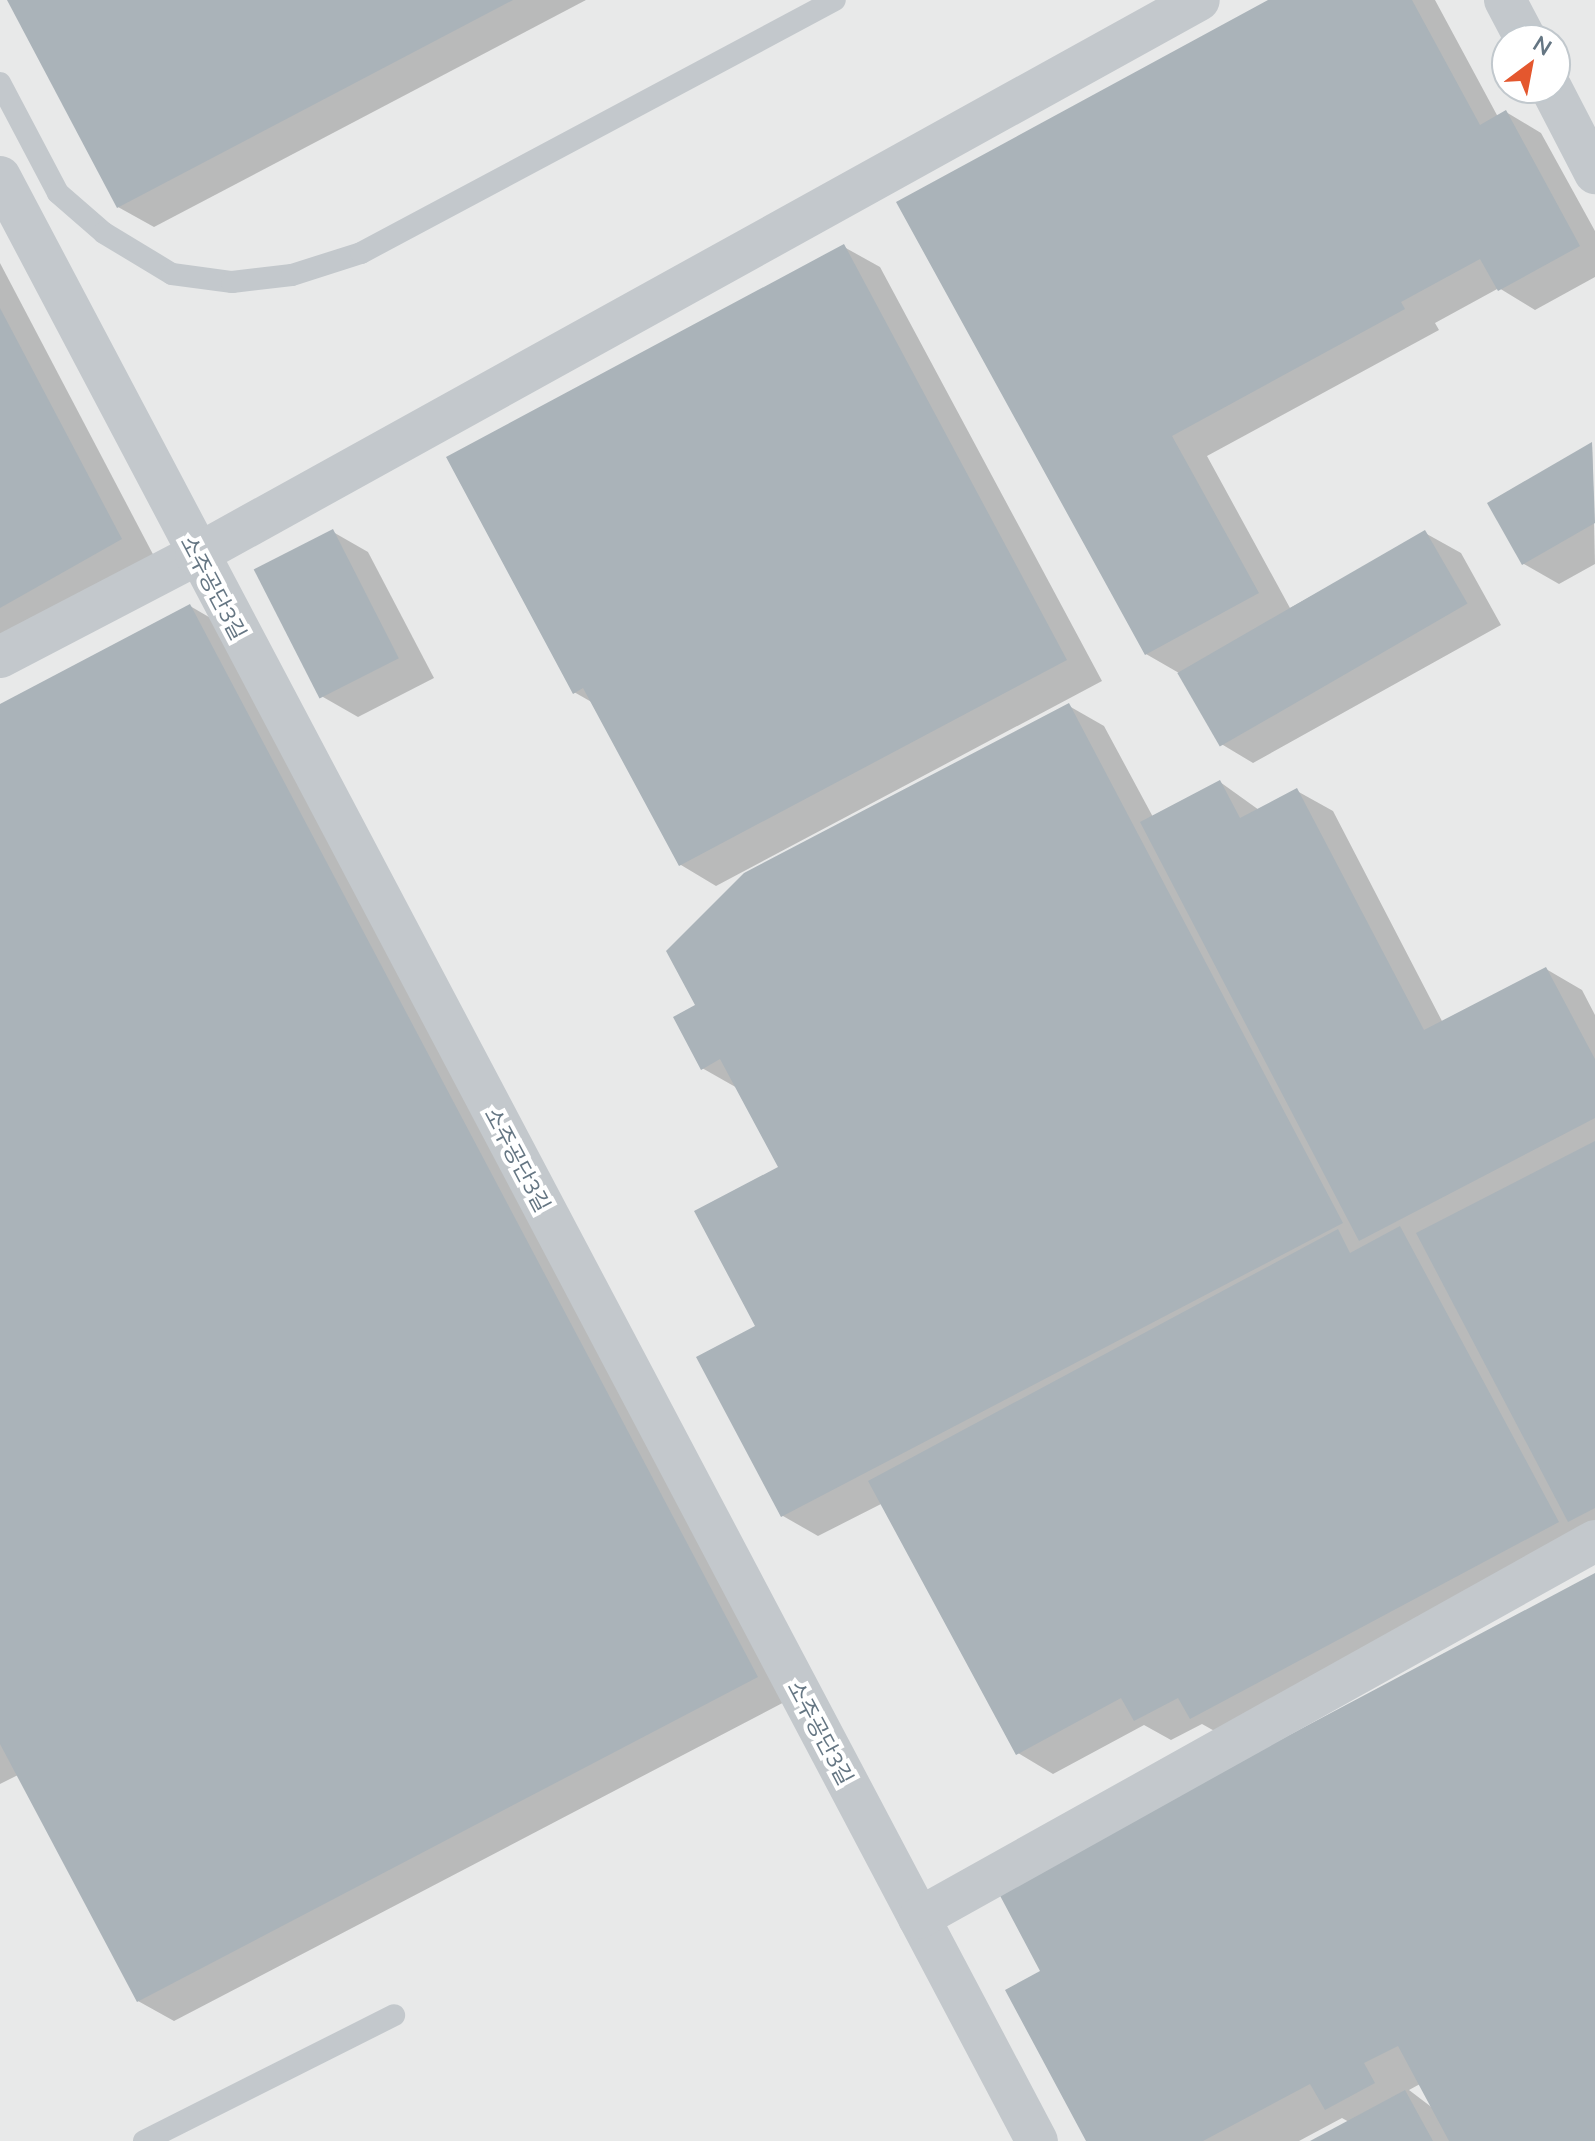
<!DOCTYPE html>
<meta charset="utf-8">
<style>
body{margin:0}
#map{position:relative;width:1595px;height:2141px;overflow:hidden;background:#fafaf8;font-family:Mulish,"Noto Sans KR",sans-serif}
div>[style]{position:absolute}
.built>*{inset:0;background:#e8e9e9}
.shadow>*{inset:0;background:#0003}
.building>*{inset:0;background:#aab3b9;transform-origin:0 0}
.lane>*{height:22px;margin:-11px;padding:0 11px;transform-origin:11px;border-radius:11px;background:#c3c8cc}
.street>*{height:42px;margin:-21px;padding:0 21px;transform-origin:21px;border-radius:21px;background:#c3c8cc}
span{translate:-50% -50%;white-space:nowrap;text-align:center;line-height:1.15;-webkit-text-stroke:8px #fff;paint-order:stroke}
.street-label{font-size:22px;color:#657683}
.north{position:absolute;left:1491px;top:24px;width:80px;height:80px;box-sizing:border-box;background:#fff;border:2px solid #c1c8cd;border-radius:50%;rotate:32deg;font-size:22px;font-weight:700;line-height:32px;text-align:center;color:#657683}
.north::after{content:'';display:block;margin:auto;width:28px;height:36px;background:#e4572e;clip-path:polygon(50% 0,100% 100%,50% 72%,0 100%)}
</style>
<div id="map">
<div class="built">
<div style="clip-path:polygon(evenodd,0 0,1595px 0,1595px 2141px,0 2141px,0 0,1507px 40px,1555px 40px,1555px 88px,1507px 88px,1507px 40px)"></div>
</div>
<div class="shadow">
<div style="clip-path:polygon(9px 0,586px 0,154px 227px,118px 207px)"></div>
<div style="clip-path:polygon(1273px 0,1435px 0,1498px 117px,1506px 112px,1541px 133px,1595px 231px,1595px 277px,1535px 310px,1499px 288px,1435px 323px,1439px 330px,1207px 456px,1290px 608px,1425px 533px,1461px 553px,1501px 625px,1253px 763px,1218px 742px,1179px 673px,1146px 654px,899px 203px)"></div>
<div style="clip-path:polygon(844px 247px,880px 267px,1102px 681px,716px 886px,681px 865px,595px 704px,574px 692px)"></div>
<div style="clip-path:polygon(0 263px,156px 560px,0 648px)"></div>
<div style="clip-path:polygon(1592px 444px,1595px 564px,1559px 584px,1524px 564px,1489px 504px)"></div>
<div style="clip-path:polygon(333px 532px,368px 552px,434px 678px,358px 717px,323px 697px)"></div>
<div style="clip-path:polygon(190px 606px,226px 627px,792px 1698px,174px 2021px,138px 2001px,18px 1775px,0 1784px,0 706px)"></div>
<div style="clip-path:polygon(1069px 706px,1104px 726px,1153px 817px,1220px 782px,1259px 810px,1297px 791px,1333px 811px,1443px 1023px,1546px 969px,1582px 990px,1595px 1015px,1595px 1536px,1227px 1738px,1202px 1724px,1171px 1740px,1144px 1725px,1053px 1774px,1018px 1753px,883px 1503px,818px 1536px,783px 1516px,757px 1327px,780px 1168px,739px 1089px,702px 1068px,697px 1006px)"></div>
<div style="clip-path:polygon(evenodd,1595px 1575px,1595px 2141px,1314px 2141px,1349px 2122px,1342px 2118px,1299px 2141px,1088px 2141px,1043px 1971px,1595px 1575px,1420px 2084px,1434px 2109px,1409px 2090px,1420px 2084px)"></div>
</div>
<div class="building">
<div style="clip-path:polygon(7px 0,513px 0,117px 208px)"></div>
<div style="clip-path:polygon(1268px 0,1412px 0,1480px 125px,1506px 110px,1580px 246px,1498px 291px,1480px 259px,1401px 302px,1405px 309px,1172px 436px,1259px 593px,1145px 655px,896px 202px)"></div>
<div style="clip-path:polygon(844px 244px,1067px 660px,679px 866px,583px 688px,573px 694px,446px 457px)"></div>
<div style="clip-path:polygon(0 308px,122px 539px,0 608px)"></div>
<div style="clip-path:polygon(1592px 442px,1595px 523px,1522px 565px,1487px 503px)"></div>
<div style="left:333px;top:529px;width:145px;height:89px;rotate:63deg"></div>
<div style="left:1425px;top:530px;width:85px;height:286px;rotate:60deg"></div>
<div style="clip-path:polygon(190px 604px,758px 1677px,137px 2002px,0 1744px,0 704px)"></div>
<div style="clip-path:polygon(1069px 703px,1343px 1223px,781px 1517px,696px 1357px,755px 1326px,694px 1211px,778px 1167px,720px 1059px,701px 1070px,673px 1017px,695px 1005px,666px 951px,744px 873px)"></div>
<div style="clip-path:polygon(1220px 780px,1240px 818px,1297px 788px,1424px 1030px,1546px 967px,1595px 1059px,1595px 1118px,1359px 1241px,1140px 822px)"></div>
<div style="clip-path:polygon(1595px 1141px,1595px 1508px,1568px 1522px,1416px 1233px)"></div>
<div style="clip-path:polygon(1400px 1226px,1559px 1522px,1190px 1719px,1178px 1698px,1134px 1721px,1121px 1698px,1016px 1755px,868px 1481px,1338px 1229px,1350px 1253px)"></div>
<div style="clip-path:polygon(1595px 1573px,1595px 2141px,1449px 2141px,1398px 2046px,1364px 2063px,1375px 2083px,1325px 2110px,1310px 2084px,1203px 2141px,1086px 2141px,1005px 1990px,1040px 1971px,997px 1890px)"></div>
<div style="clip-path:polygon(1405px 2090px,1433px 2141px,1310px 2141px)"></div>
</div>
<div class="lane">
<div style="left:0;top:83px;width:124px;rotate:62.2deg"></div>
<div style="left:58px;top:193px;width:61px;rotate:41deg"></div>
<div style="left:104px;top:233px;width:79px;rotate:31.1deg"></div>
<div style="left:172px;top:274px;width:61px;rotate:7.6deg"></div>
<div style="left:232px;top:282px;width:60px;rotate:-6.7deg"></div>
<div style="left:292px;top:275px;width:72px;rotate:-17.7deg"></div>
<div style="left:361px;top:253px;width:537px;rotate:-28.09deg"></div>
<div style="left:144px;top:2141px;width:280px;rotate:-26.7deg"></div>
</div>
<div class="street">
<div style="left:1505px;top:0;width:45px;rotate:62.3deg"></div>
<div style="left:1551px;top:88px;width:96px;rotate:62.6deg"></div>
<div style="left:0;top:177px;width:2221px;rotate:62.17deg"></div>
<div style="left:0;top:657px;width:221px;rotate:-27.5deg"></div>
<div style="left:196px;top:555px;width:1146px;rotate:-28.96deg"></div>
<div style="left:919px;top:1918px;width:774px;rotate:-29.15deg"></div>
</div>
<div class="street-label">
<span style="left:213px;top:588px;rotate:62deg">소주공단3길</span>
<span style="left:517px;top:1160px;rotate:62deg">소주공단3길</span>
<span style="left:820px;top:1733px;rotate:62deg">소주공단3길</span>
</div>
<div class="north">N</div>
</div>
